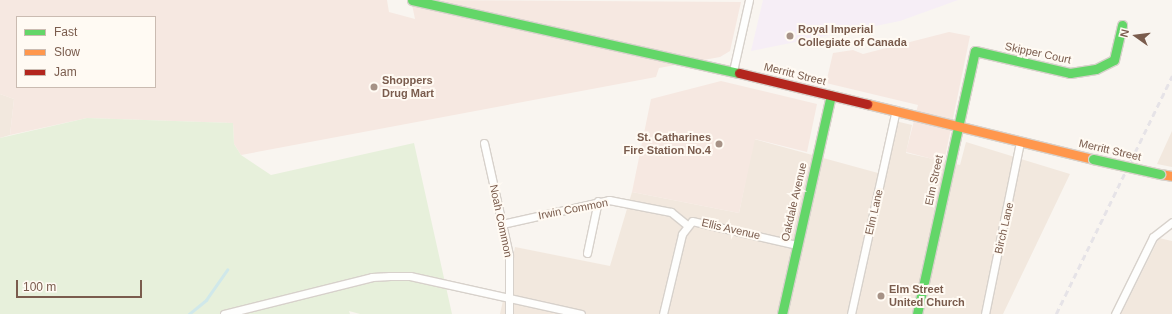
<!DOCTYPE html>
<style>
body{margin:0}
#map{position:relative;width:1172px;height:314px;overflow:hidden;background:#f9f5f0;font-family:Helvetica,sans-serif}
div>[style]{position:absolute}
.residential>*{inset:0;background:#f2e8de}
.commercial>*{inset:0;background:#f6e8e1}
.education>*{inset:0;background:#f6eef6}
.green>*{inset:0;background:#e7f0db}
.stream>*{height:2.5px;margin:-1.25px;padding:0 1.25px;transform-origin:1.25px;border-radius:1.25px;background:#d0e8ea}
.roads{filter:drop-shadow(1px 0 #d7d1cb) drop-shadow(-1px 0 #d7d1cb) drop-shadow(0 1px #d7d1cb) drop-shadow(0 -1px #d7d1cb)}
.street>*{height:7px;margin:-3.5px;padding:0 3.5px;transform-origin:3.5px;border-radius:3.5px;background:#fefefd}
.fast>*{height:9px;margin:-4.5px;padding:0 4.5px;transform-origin:4.5px;border-radius:4.5px;background:#63d668}
.slow>*{height:9px;margin:-4.5px;padding:0 4.5px;transform-origin:4.5px;border-radius:4.5px;background:#ff974d}
.jam>*{height:9px;margin:-4.5px;padding:0 4.5px;transform-origin:4.5px;border-radius:4.5px;background:#b3261e}
.rail>*{height:2.5px;margin-top:-1.25px;transform-origin:0;background:repeating-linear-gradient(90deg,#e6e3e7 0 6px,transparent 0 10px)}
.bridges{filter:drop-shadow(1px 0 #d9d2cb) drop-shadow(-1px 0 #d9d2cb) drop-shadow(0 1px #d9d2cb) drop-shadow(0 -1px #d9d2cb)}
.fast-bridge>*{height:9px;margin:-4.5px;padding:0 4.5px;transform-origin:4.5px;border-radius:4.5px;background:#63d668}
.dots>*{width:11px;height:11px;translate:-50% -50%;box-sizing:border-box;border:2px solid #fffaf3;border-radius:50%}
span{translate:-50% -50%;white-space:nowrap;text-align:center;line-height:1.15;-webkit-text-stroke:4px #fffaf3;paint-order:stroke}
.poi-label{font-size:11px;color:#7a5c4d;font-weight:700}
.left{translate:0 -50%;text-align:left}
.right{translate:-100% -50%;text-align:right}
.street-label{font-size:11px;color:#7a5c4d}
.legend{position:absolute;left:16px;top:16px;width:140px;height:72px;box-sizing:border-box;background:#fffaf3;border:1px solid #cabbb1;margin:0;padding:5px 7px;list-style:none;font-size:12px;color:#7a5c4d}
.legend li{display:flex;align-items:center;gap:8px;height:20px}
.legend b{width:20px;border:1px solid #cabbb1}
.north{position:absolute;left:1116px;top:16px;width:40px;height:40px;-webkit-text-stroke:3px #fffaf3;paint-order:stroke;rotate:284deg;font-size:11px;font-weight:700;line-height:16px;text-align:center;color:#7a5c4d}
.north::after{content:'';display:block;margin:auto;width:14px;height:18px;background:#7a5c4d;clip-path:polygon(50% 0,100% 100%,50% 72%,0 100%)}
.scale{position:absolute;left:16px;top:280px;width:126px;height:18px;box-sizing:border-box;border:2px solid #7a5c4d;border-top:0;padding-left:5px;font-size:12px;line-height:14px;white-space:nowrap;color:#7a5c4d;-webkit-text-stroke:3px #fffaf3;paint-order:stroke}
</style>
<div id="map">
<div class="residential">
<div style="clip-path:polygon(0 94px,14px 99px,10px 135px,0 138px)"></div>
<div style="clip-path:polygon(891px 120px,912px 125px,906px 153px,960px 165px,966px 142px,1070px 174px,1003px 314px,500px 314px,515px 247px,610px 266px,632px 192px,739px 213px,754px 139px,878px 173px)"></div>
<div style="clip-path:polygon(1172px 131px,1172px 167px,1157px 164px)"></div>
<div style="clip-path:polygon(1159px 238px,1172px 241px,1172px 314px,1121px 314px)"></div>
</div>
<div class="commercial">
<div style="clip-path:polygon(evenodd,0 0,387px 0,389px 12px,415px 19px,411px 0,741px 2px,730px 51px,720px 57px,659px 68px,656px 77px,241px 155px,234px 144px,233px 123px,87px 118px,10px 135px,14px 99px,0 94px,0 0,17px 17px,155px 17px,155px 87px,17px 87px,17px 17px)"></div>
<div style="clip-path:polygon(949px 32px,970px 36px,944px 162px,906px 152px,918px 105px,826px 83px,833px 53px,853px 50px,863px 54px)"></div>
<div style="clip-path:polygon(721px 81px,817px 104px,807px 152px,755px 139px,739px 213px,632px 192px,651px 99px)"></div>
</div>
<div class="education">
<div style="clip-path:polygon(763px 0,958px 0,900px 21px,751px 51px)"></div>
</div>
<div class="green">
<div style="clip-path:polygon(87px 118px,233px 123px,234px 144px,241px 155px,271px 175px,414px 143px,452px 314px,360px 314px,349px 311px,350px 314px,0 314px,0 138px)"></div>
</div>
<div class="stream">
<div style="left:189px;top:314px;width:22px;rotate:-39deg"></div>
<div style="left:206px;top:300px;width:37px;rotate:-55deg"></div>
</div>
<div class="roads">
<div class="street">
<div style="left:733px;top:71px;width:73px;rotate:-77.3deg"></div>
<div style="left:484px;top:143px;width:115px;rotate:77.4deg"></div>
<div style="left:509px;top:255px;width:59px;rotate:90deg"></div>
<div style="left:502px;top:224px;width:110px;rotate:-12.6deg"></div>
<div style="left:609px;top:200px;width:63px;rotate:11deg"></div>
<div style="left:671px;top:212px;width:19px;rotate:39deg"></div>
<div style="left:587px;top:253px;width:53px;rotate:-78.1deg"></div>
<div style="left:224px;top:314px;width:153px;rotate:-14deg"></div>
<div style="left:372px;top:277px;width:18px;rotate:-3deg"></div>
<div style="left:390px;top:276px;width:20px"></div>
<div style="left:410px;top:276px;width:175px;rotate:12.5deg"></div>
<div style="left:663px;top:314px;width:82px;rotate:-76.6deg"></div>
<div style="left:682px;top:234px;width:16px;rotate:-52deg"></div>
<div style="left:692px;top:221px;width:108px;rotate:12.9deg"></div>
<div style="left:851px;top:314px;width:209px;rotate:-77.6deg"></div>
<div style="left:985px;top:314px;width:176px;rotate:-78.5deg"></div>
<div style="left:1115px;top:314px;width:86px;rotate:-63.7deg"></div>
<div style="left:1153px;top:237px;width:24px;rotate:-38deg"></div>
</div>
<div class="fast">
<div style="left:412px;top:0;width:335px;rotate:12.6deg"></div>
<div style="left:782px;top:314px;width:224px;rotate:-77.4deg"></div>
<div style="left:917px;top:314px;width:269px;rotate:-77.6deg"></div>
<div style="left:975px;top:51px;width:98px;rotate:13deg"></div>
<div style="left:1070px;top:73px;width:26px;rotate:-9deg"></div>
<div style="left:1096px;top:69px;width:20px;rotate:-27deg"></div>
<div style="left:1114px;top:60px;width:36px;rotate:-77deg"></div>
</div>
<div class="slow">
<div style="left:867px;top:104px;width:233px;rotate:13.7deg"></div>
<div style="left:1160px;top:174px;width:12px;rotate:9deg"></div>
</div>
<div class="jam">
<div style="left:739px;top:73px;width:132px;rotate:13.6deg"></div>
</div>
</div>
<div class="rail">
<div style="left:1056px;top:314px;width:265px;rotate:-64deg"></div>
</div>
<div class="bridges">
<div class="fast-bridge">
<div style="left:1093px;top:159px;width:69px;rotate:12.6deg"></div>
</div>
</div>
<div class="dots">
<div style="left:790px;top:36px;background:#a69286"></div>
<div style="left:374px;top:87px;background:#a69286"></div>
<div style="left:719px;top:144px;background:#a69286"></div>
<div style="left:881px;top:296px;background:#a69286"></div>
</div>
<div class="poi-label">
<span class="left" style="left:798px;top:36px">Royal Imperial<br>Collegiate of Canada</span>
<span class="left" style="left:382px;top:87px">Shoppers<br>Drug Mart</span>
<span class="right" style="left:711px;top:144px">St. Catharines<br>Fire Station No.4</span>
<span class="left" style="left:889px;top:296px">Elm Street<br>United Church</span>
</div>
<div class="street-label">
<span style="left:1038px;top:53px;rotate:12deg">Skipper Court</span>
<span style="left:795px;top:74px;rotate:14deg">Merritt Street</span>
<span style="left:1110px;top:150px;rotate:13deg">Merritt Street</span>
<span style="left:934px;top:180px;rotate:-78deg">Elm Street</span>
<span style="left:794px;top:202px;rotate:-77deg">Oakdale Avenue</span>
<span style="left:573px;top:209px;rotate:-11deg">Irwin Common</span>
<span style="left:874px;top:212px;rotate:-77deg">Elm Lane</span>
<span style="left:501px;top:221px;rotate:78deg">Noah Common</span>
<span style="left:1004px;top:228px;rotate:-77deg">Birch Lane</span>
<span style="left:731px;top:229px;rotate:13deg">Ellis Avenue</span>
</div>
<ul class="legend">
<li><b style="height:5px;background:#63d668"></b>Fast</li>
<li><b style="height:5px;background:#ff974d"></b>Slow</li>
<li><b style="height:5px;background:#b3261e"></b>Jam</li>
</ul>
<div class="north">N</div>
<div class="scale">100 m</div>
</div>
